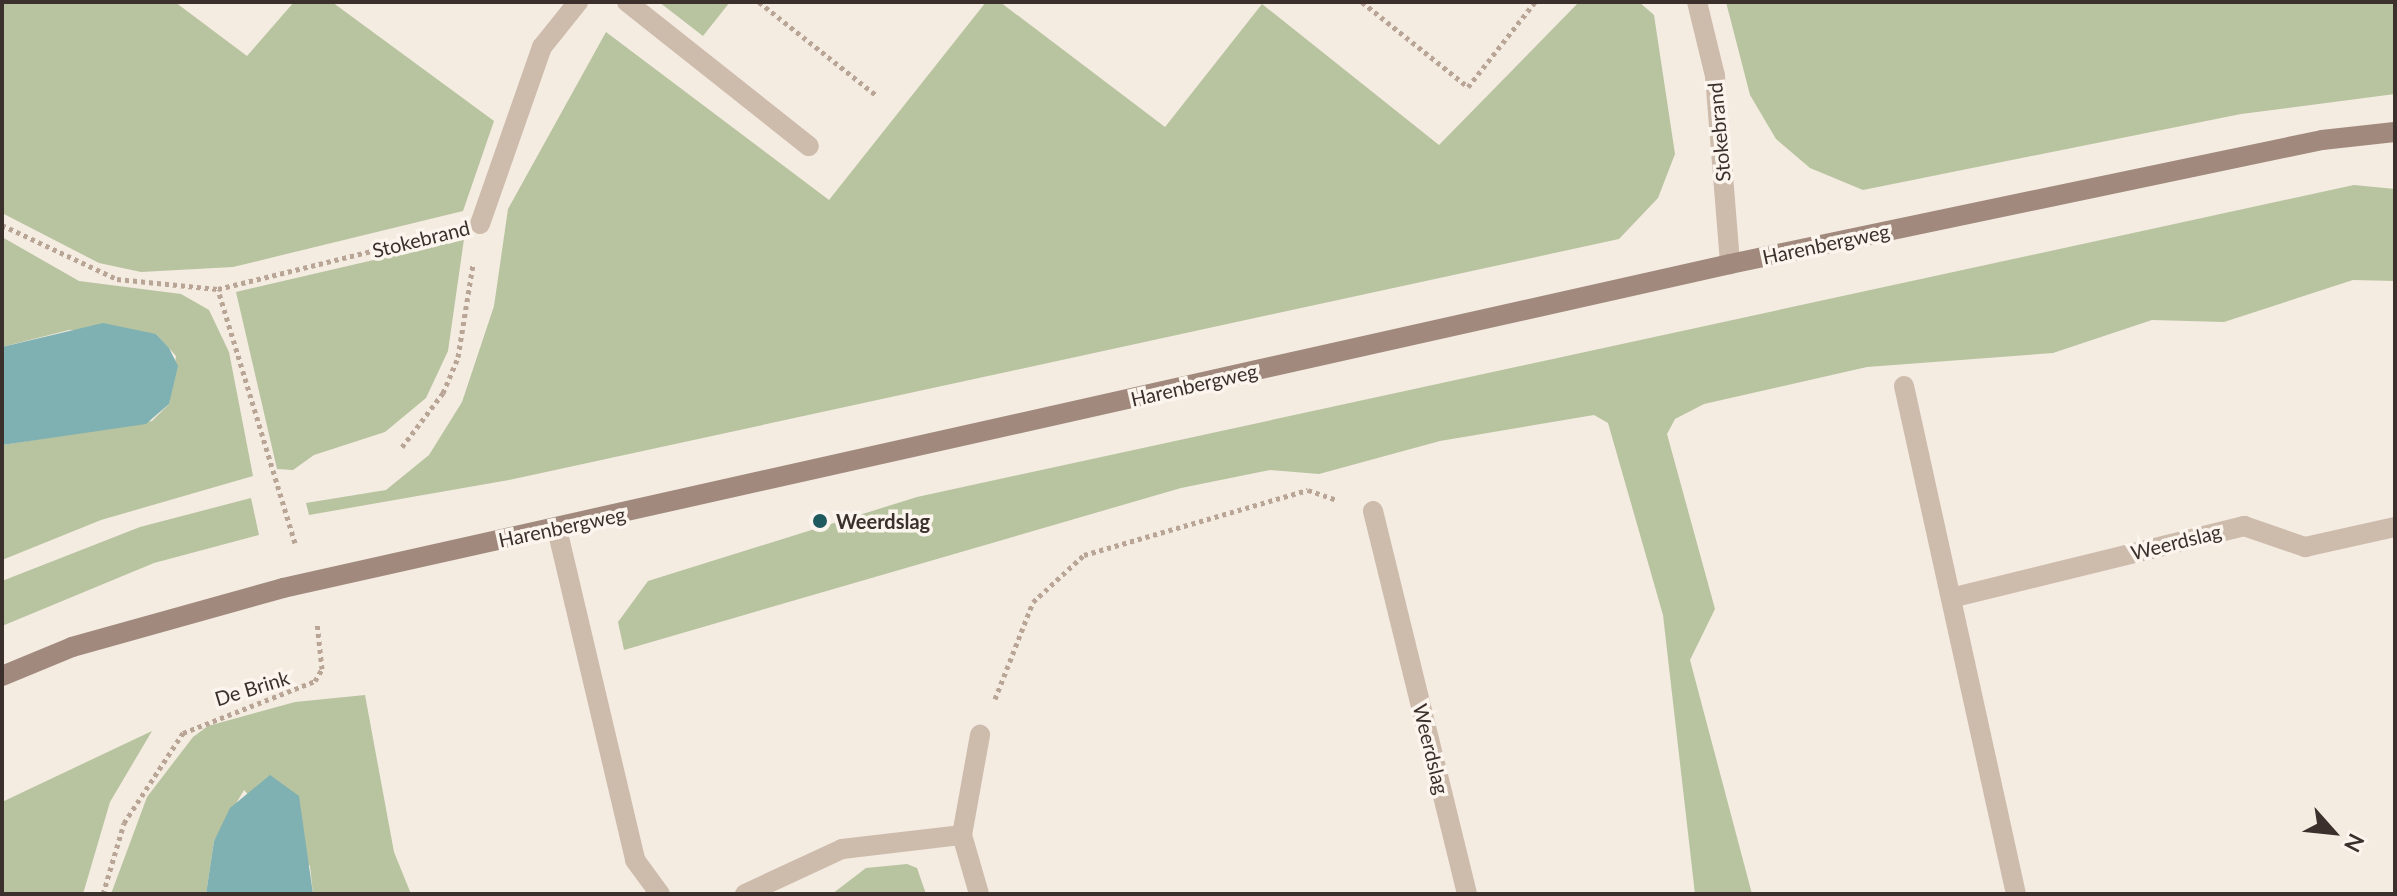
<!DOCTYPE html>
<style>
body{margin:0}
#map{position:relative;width:2397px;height:896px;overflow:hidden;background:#f4ebe1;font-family:Lato,sans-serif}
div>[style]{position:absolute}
.green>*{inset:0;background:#b8c4a0}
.water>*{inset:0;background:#7fb0b2}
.path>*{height:5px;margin-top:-2.5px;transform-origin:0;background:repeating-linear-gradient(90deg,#b9a596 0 4px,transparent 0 8px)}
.lane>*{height:20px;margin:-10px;padding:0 10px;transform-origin:10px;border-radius:10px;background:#cdbbac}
.street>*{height:20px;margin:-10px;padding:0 10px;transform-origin:10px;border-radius:10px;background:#cdbbac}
.secondary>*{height:20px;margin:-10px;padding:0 10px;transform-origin:10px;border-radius:10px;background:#a18a7d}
.dots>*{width:22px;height:22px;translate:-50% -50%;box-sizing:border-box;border:4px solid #fbf5ee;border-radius:50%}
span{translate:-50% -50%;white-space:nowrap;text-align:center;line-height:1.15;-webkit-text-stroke:7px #fbf5ee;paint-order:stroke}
.street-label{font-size:20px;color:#3b302b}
.poi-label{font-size:20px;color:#3b302b;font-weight:700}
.left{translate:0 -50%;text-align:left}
.frame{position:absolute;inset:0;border:4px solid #3b302b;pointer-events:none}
.north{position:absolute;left:2293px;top:792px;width:80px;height:80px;-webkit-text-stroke:6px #fbf5ee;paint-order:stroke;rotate:117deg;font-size:22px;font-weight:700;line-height:32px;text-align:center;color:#3b302b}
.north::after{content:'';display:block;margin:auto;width:28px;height:36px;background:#3b302b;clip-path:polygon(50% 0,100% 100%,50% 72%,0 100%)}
</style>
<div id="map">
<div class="green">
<div style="clip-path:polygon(2px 2px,175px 2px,247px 56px,294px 2px,332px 2px,494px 121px,463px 211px,233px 267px,141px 272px,99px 263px,2px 213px)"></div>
<div style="clip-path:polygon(659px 2px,730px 2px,703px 36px)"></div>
<div style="clip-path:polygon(986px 2px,1000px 2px,1165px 127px,1262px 4px,1439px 145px,1579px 2px,1639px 2px,1654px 15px,1675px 154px,1658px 198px,1619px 239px,509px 480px,309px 515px,306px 503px,386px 490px,429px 455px,462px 402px,494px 306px,508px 209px,606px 32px,829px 200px)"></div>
<div style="clip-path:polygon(1726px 2px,2395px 2px,2395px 94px,2241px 114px,1863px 190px,1810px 168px,1776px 139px,1750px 95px)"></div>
<div style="clip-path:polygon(2354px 185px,2395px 189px,2395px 281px,2353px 280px,2224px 322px,2152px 320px,2053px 353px,1867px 367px,1704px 404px,1675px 419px,1667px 434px,1715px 609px,1690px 660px,1752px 894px,1695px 894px,1663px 615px,1608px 423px,1594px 415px,1440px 441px,1319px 474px,1270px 470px,1181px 488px,624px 650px,618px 622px,648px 581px,917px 497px)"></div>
<div style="clip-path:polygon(2px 237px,79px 281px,181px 294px,209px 310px,229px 352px,253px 476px,101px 520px,2px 560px,2px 445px,152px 421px,169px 404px,176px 356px,156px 334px,69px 330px,2px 347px)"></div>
<div style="clip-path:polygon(464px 239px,448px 351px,426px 398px,385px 432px,314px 455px,293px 470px,277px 469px,236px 292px)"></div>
<div style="clip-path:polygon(251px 498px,259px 535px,154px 563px,2px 626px,2px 581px,140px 527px)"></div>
<div style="clip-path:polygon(365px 695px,394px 852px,411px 894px,313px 894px,310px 866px,244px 790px,214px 841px,206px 894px,111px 894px,147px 797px,193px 737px,208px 726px,295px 702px)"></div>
<div style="clip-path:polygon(152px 731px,110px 802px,83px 894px,2px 894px,2px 802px)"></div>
<div style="clip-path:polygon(907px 864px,917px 868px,926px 894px,832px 894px,866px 868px)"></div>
</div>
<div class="water">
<div style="clip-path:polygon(103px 323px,156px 334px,169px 348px,178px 366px,169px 404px,146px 424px,2px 445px,2px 347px)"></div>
<div style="clip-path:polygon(270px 775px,299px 796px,313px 894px,206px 894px,214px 841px,230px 808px)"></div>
</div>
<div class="path">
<div style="left:759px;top:2px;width:151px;rotate:38.5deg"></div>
<div style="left:1362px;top:2px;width:136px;rotate:38.7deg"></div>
<div style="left:1468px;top:87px;width:108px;rotate:-51.8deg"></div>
<div style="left:2px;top:225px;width:127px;rotate:25.2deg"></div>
<div style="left:117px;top:279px;width:101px;rotate:5.7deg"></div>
<div style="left:402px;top:447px;width:68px;rotate:-52.8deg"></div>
<div style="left:443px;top:393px;width:39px;rotate:-67deg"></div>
<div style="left:458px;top:357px;width:94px;rotate:-80.8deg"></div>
<div style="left:295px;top:543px;width:265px;rotate:-106.9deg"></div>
<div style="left:218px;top:289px;width:233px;rotate:-13.9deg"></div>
<div style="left:995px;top:699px;width:104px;rotate:-68.6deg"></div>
<div style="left:1033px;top:602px;width:69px;rotate:-42.7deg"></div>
<div style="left:1084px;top:555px;width:233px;rotate:-16.2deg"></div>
<div style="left:1308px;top:490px;width:31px;rotate:19deg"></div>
<div style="left:103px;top:894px;width:74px;rotate:-73.5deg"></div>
<div style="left:124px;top:823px;width:108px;rotate:-56.8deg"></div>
<div style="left:183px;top:733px;width:142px;rotate:-21.5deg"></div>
<div style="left:315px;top:681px;width:14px;rotate:-60deg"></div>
<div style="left:322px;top:669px;width:47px;rotate:-96.1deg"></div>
</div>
<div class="lane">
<div style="left:627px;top:2px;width:232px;rotate:38.4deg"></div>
</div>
<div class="street">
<div style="left:1697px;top:2px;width:76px;rotate:76.3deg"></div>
<div style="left:1715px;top:76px;width:189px;rotate:85.4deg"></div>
<div style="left:480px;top:224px;width:188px;rotate:-70.7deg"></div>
<div style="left:542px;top:47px;width:58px;rotate:-51.3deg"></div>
<div style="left:1904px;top:386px;width:520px;rotate:77.57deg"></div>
<div style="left:1373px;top:511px;width:394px;rotate:76.2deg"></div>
<div style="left:557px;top:529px;width:340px;rotate:76.7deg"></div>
<div style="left:635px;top:860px;width:42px;rotate:53.7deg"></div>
<div style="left:1955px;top:597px;width:298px;rotate:-13.8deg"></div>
<div style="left:2244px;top:526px;width:65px;rotate:19deg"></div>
<div style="left:2305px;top:547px;width:92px;rotate:-12.5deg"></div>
<div style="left:962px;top:835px;width:102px;rotate:-79.8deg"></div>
<div style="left:745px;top:894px;width:107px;rotate:-24.9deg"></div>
<div style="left:842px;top:849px;width:121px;rotate:-6.7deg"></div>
<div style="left:962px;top:835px;width:61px;rotate:73.9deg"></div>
</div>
<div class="secondary">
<div style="left:2px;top:676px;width:76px;rotate:-22.5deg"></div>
<div style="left:72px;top:647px;width:219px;rotate:-15.6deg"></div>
<div style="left:283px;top:588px;width:1483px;rotate:-12.62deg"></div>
<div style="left:1730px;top:264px;width:605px;rotate:-11.83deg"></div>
<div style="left:2322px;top:140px;width:73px;rotate:-6.3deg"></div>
</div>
<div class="dots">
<div style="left:820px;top:521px;background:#1f5a5e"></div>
</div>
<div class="street-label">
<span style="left:1719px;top:132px;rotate:-95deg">Stokebrand</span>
<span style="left:421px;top:239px;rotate:-14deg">Stokebrand</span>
<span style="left:1826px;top:244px;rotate:-12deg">Harenbergweg</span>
<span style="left:1194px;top:385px;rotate:-13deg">Harenbergweg</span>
<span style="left:562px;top:527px;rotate:-12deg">Harenbergweg</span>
<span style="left:2176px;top:542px;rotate:-14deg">Weerdslag</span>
<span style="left:252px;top:688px;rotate:-17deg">De Brink</span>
<span style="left:1431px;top:749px;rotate:76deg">Weerdslag</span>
</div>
<div class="poi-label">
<span class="left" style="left:836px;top:521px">Weerdslag</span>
</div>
<div class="frame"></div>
<div class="north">N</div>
</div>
